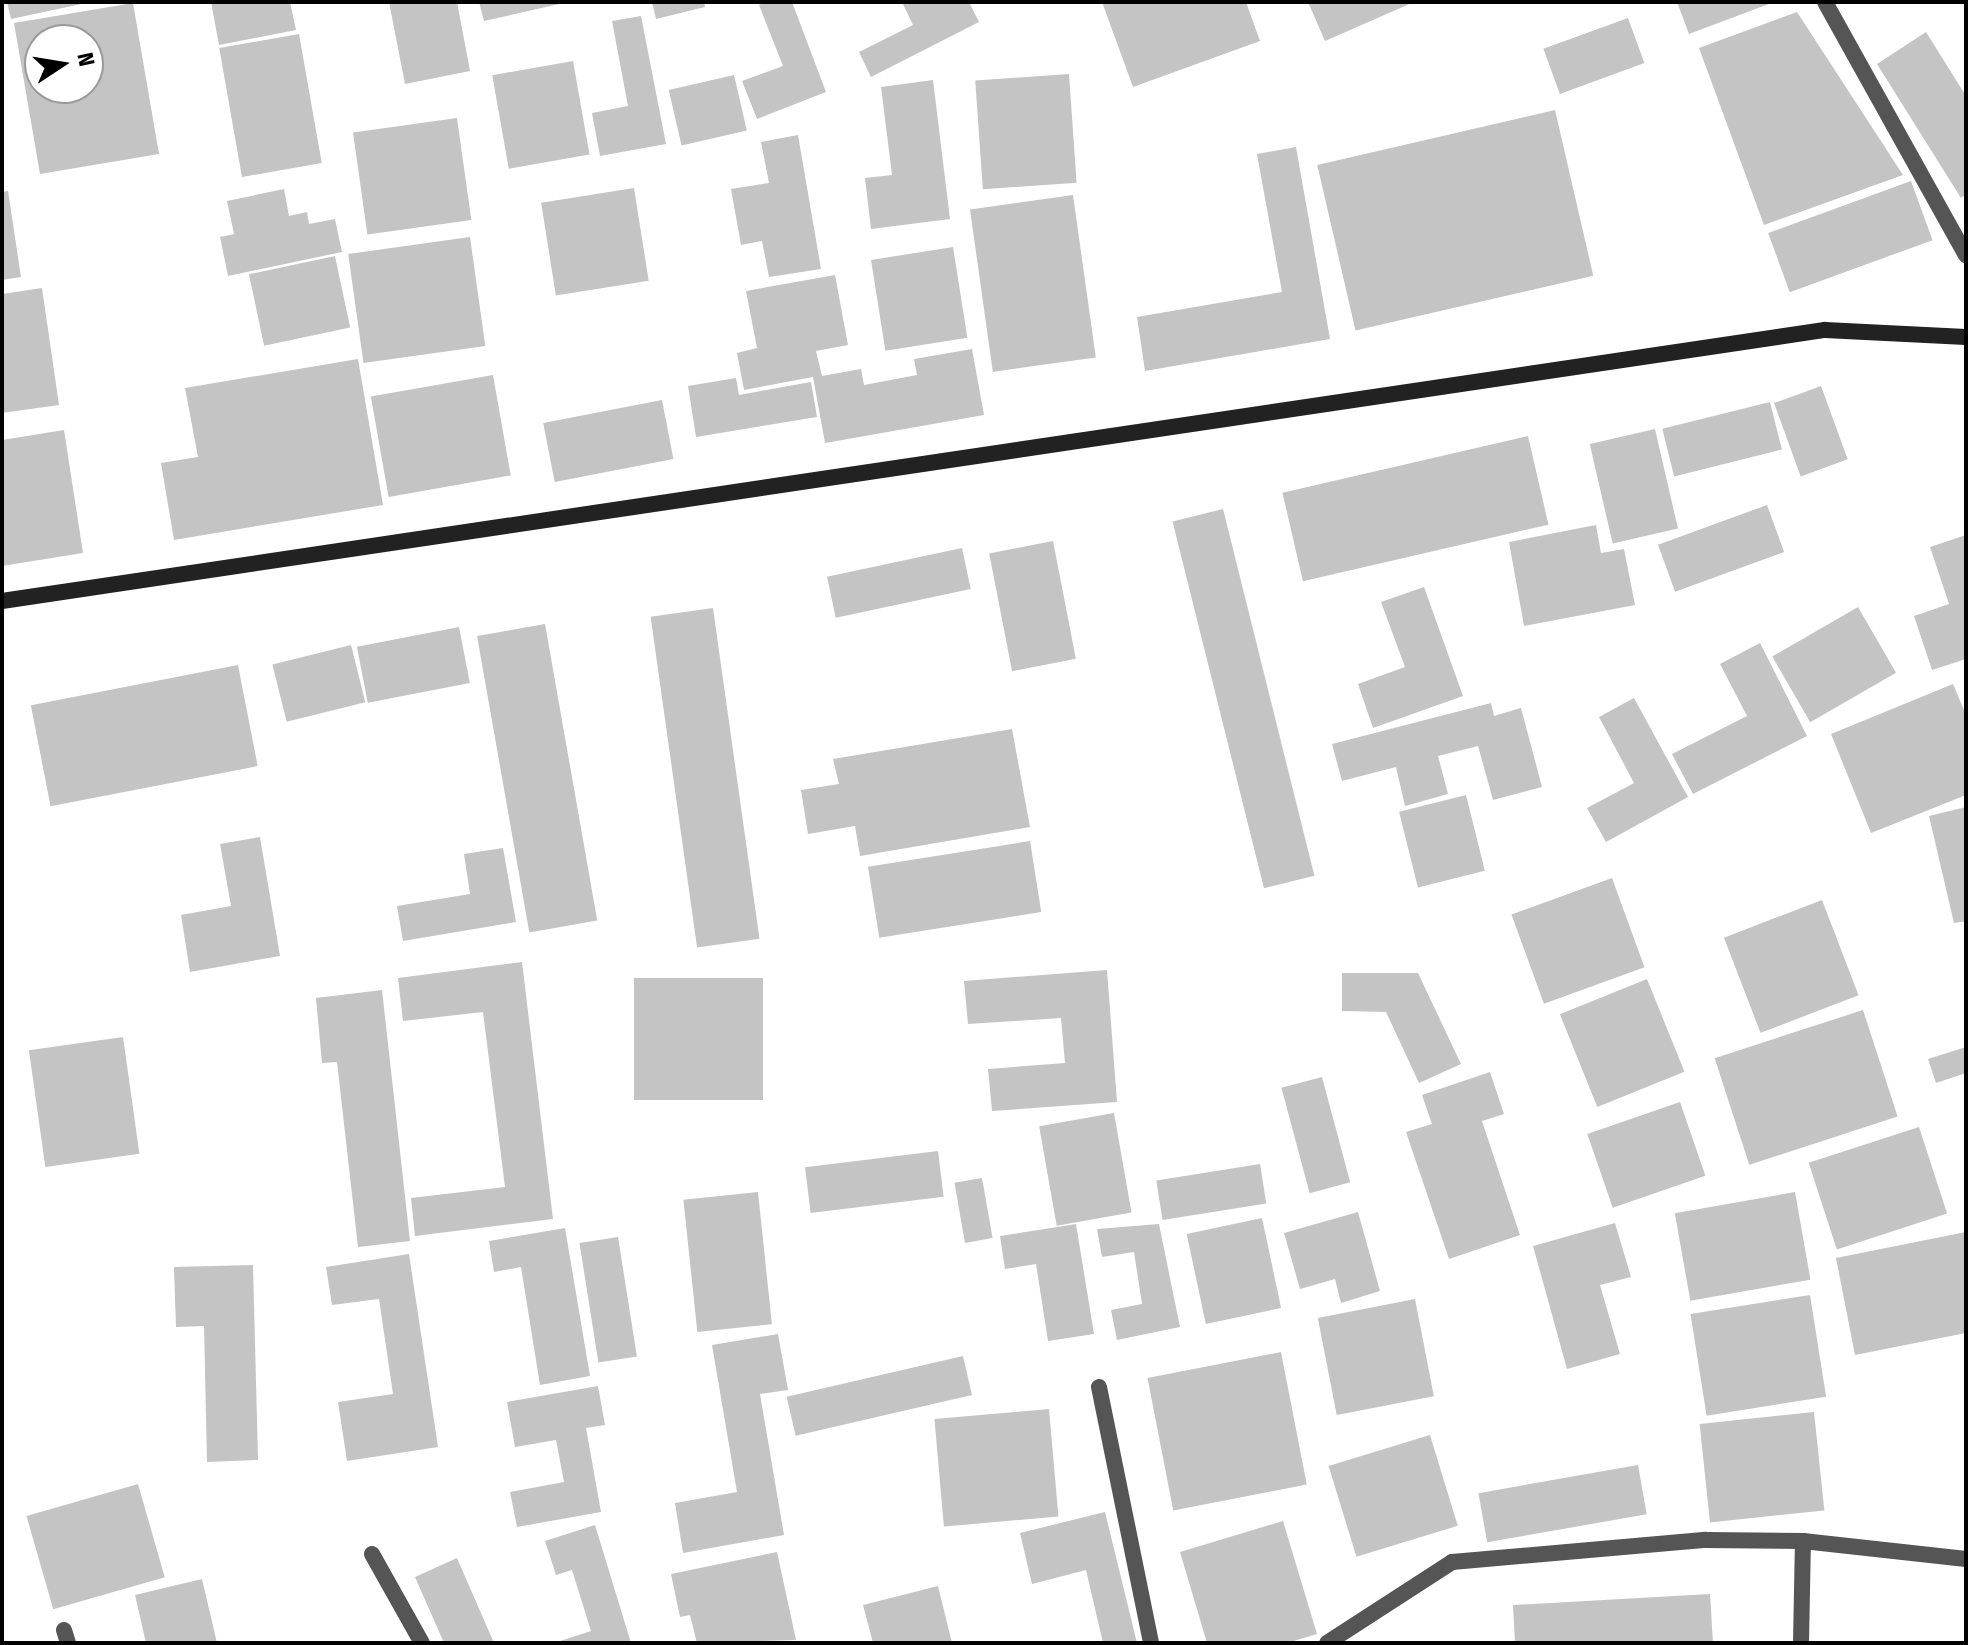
<!DOCTYPE html>
<style>
body{margin:0}
#map{position:relative;width:1968px;height:1645px;overflow:hidden;background:#fff;font-family:"Fira Sans Condensed",sans-serif}
div>[style]{position:absolute}
.building>*{inset:0;background:#c4c4c4;transform-origin:0 0}
.minor>*{height:16px;margin:-8px;padding:0 8px;transform-origin:8px;border-radius:8px;background:#555}
.tertiary>*{height:16px;margin:-8px;padding:0 8px;transform-origin:8px;border-radius:8px;background:#555}
.secondary>*{height:16px;margin:-8px;padding:0 8px;transform-origin:8px;border-radius:8px;background:#222}
span{translate:-50% -50%;white-space:nowrap;text-align:center;line-height:1.15;-webkit-text-stroke:7px #fff;paint-order:stroke}
.frame{position:absolute;inset:0;border:4px solid #000;pointer-events:none}
.north{position:absolute;left:24px;top:24px;width:80px;height:80px;box-sizing:border-box;background:#fff;border:2px solid #999;border-radius:50%;rotate:78deg;font-size:22px;font-weight:700;line-height:32px;text-align:center;color:#000}
.north::after{content:'';display:block;margin:auto;width:28px;height:36px;background:#000;clip-path:polygon(50% 0,100% 100%,50% 72%,0 100%)}
</style>
<div id="map">
<div class="building">
<div style="clip-path:polygon(7px 2px,85px 2px,86px 3px,11px 19px)"></div>
<div style="clip-path:polygon(211px 2px,290px 2px,296px 30px,219px 45px)"></div>
<div style="clip-path:polygon(389px 2px,457px 2px,470px 71px,405px 84px)"></div>
<div style="clip-path:polygon(479px 2px,563px 2px,564px 3px,484px 21px)"></div>
<div style="clip-path:polygon(652px 2px,704px 2px,705px 7px,656px 19px)"></div>
<div style="clip-path:polygon(766px 2px,792px 2px,826px 92px,757px 119px,742px 81px,783px 66px,759px 5px)"></div>
<div style="clip-path:polygon(902px 2px,969px 2px,979px 22px,871px 77px,859px 52px,913px 25px)"></div>
<div style="clip-path:polygon(1102px 2px,1246px 2px,1260px 41px,1133px 87px)"></div>
<div style="clip-path:polygon(1308px 2px,1414px 2px,1325px 41px)"></div>
<div style="clip-path:polygon(1677px 2px,1774px 2px,1689px 34px)"></div>
<div style="clip-path:polygon(evenodd,133px 3px,159px 154px,40px 174px,14px 23px,133px 3px,40px 40px,88px 40px,88px 88px,40px 88px,40px 40px)"></div>
<div style="clip-path:polygon(1797px 12px,1903px 175px,1764px 225px,1699px 48px)"></div>
<div style="clip-path:polygon(641px 16px,666px 144px,600px 156px,592px 113px,628px 106px,612px 21px)"></div>
<div style="left:1628px;top:18px;width:48px;height:90px;rotate:70deg"></div>
<div style="clip-path:polygon(1926px 32px,1966px 96px,1966px 194px,1961px 198px,1877px 64px)"></div>
<div style="left:299px;top:34px;width:131px;height:81px;rotate:80deg"></div>
<div style="left:573px;top:61px;width:95px;height:82px;rotate:80deg"></div>
<div style="left:1069px;top:74px;width:109px;height:94px;rotate:86deg"></div>
<div style="left:734px;top:75px;width:57px;height:67px;rotate:77deg"></div>
<div style="clip-path:polygon(933px 80px,950px 219px,871px 229px,865px 178px,892px 175px,881px 87px)"></div>
<div style="left:1555px;top:110px;width:170px;height:244px;rotate:77deg"></div>
<div style="left:457px;top:118px;width:103px;height:105px;rotate:82deg"></div>
<div style="clip-path:polygon(798px 135px,821px 269px,769px 277px,762px 241px,741px 245px,731px 189px,769px 183px,761px 142px)"></div>
<div style="clip-path:polygon(1296px 147px,1330px 339px,1145px 371px,1137px 317px,1282px 292px,1257px 154px)"></div>
<div style="left:1911px;top:181px;width:63px;height:152px;rotate:70deg"></div>
<div style="left:634px;top:188px;width:94px;height:94px;rotate:81deg"></div>
<div style="clip-path:polygon(284px 189px,289px 216px,307px 212px,309px 224px,335px 219px,342px 252px,228px 276px,220px 237px,234px 234px,227px 201px)"></div>
<div style="clip-path:polygon(8px 191px,21px 277px,2px 280px,2px 192px)"></div>
<div style="left:1073px;top:195px;width:164px;height:104px;rotate:82deg"></div>
<div style="left:470px;top:237px;width:110px;height:123px;rotate:82deg"></div>
<div style="left:953px;top:247px;width:92px;height:83px;rotate:81deg"></div>
<div style="left:335px;top:256px;width:73px;height:88px;rotate:78deg"></div>
<div style="clip-path:polygon(835px 275px,848px 345px,816px 351px,822px 376px,861px 369px,864px 385px,917px 375px,914px 359px,972px 349px,984px 415px,825px 443px,813px 377px,744px 390px,737px 353px,757px 348px,746px 291px)"></div>
<div style="clip-path:polygon(42px 288px,59px 405px,2px 413px,2px 294px)"></div>
<div style="clip-path:polygon(358px 359px,383px 505px,174px 540px,161px 463px,198px 457px,185px 388px)"></div>
<div style="left:493px;top:375px;width:102px;height:124px;rotate:80deg"></div>
<div style="clip-path:polygon(736px 378px,739px 395px,811px 382px,817px 417px,696px 437px,688px 386px)"></div>
<div style="left:1821px;top:386px;width:78px;height:50px;rotate:70deg"></div>
<div style="left:662px;top:400px;width:60px;height:121px;rotate:79deg"></div>
<div style="left:1770px;top:402px;width:49px;height:111px;rotate:76deg"></div>
<div style="left:1655px;top:429px;width:102px;height:67px;rotate:77deg"></div>
<div style="clip-path:polygon(64px 430px,83px 553px,2px 566px,2px 440px)"></div>
<div style="left:1528px;top:436px;width:91px;height:252px;rotate:77deg"></div>
<div style="left:1767px;top:505px;width:50px;height:116px;rotate:70deg"></div>
<div style="left:1223px;top:509px;width:378px;height:52px;rotate:76deg"></div>
<div style="clip-path:polygon(1596px 525px,1601px 553px,1624px 549px,1635px 605px,1524px 626px,1509px 542px)"></div>
<div style="clip-path:polygon(1966px 535px,1966px 659px,1932px 670px,1914px 616px,1949px 604px,1930px 547px)"></div>
<div style="left:1053px;top:541px;width:120px;height:65px;rotate:79deg"></div>
<div style="left:962px;top:548px;width:42px;height:138px;rotate:78deg"></div>
<div style="clip-path:polygon(1424px 587px,1463px 696px,1373px 728px,1358px 684px,1405px 667px,1381px 602px)"></div>
<div style="left:1858px;top:607px;width:76px;height:99px;rotate:60deg"></div>
<div style="left:713px;top:608px;width:334px;height:63px;rotate:82deg"></div>
<div style="left:545px;top:624px;width:301px;height:69px;rotate:80deg"></div>
<div style="left:459px;top:627px;width:57px;height:104px;rotate:79deg"></div>
<div style="clip-path:polygon(1760px 643px,1807px 736px,1693px 794px,1672px 754px,1747px 716px,1720px 664px)"></div>
<div style="left:351px;top:645px;width:59px;height:81px;rotate:76deg"></div>
<div style="left:238px;top:665px;width:103px;height:211px;rotate:79deg"></div>
<div style="clip-path:polygon(1953px 684px,1966px 715px,1966px 795px,1871px 833px,1831px 734px)"></div>
<div style="clip-path:polygon(1634px 698px,1688px 797px,1606px 842px,1587px 808px,1634px 783px,1599px 717px)"></div>
<div style="clip-path:polygon(1491px 703px,1494px 716px,1521px 708px,1542px 787px,1493px 800px,1478px 746px,1438px 756px,1448px 794px,1405px 806px,1396px 767px,1342px 781px,1332px 744px)"></div>
<div style="clip-path:polygon(1012px 729px,1030px 827px,860px 856px,855px 826px,808px 834px,801px 790px,839px 784px,833px 759px)"></div>
<div style="left:1466px;top:795px;width:78px;height:69px;rotate:76deg"></div>
<div style="clip-path:polygon(1966px 807px,1966px 921px,1954px 923px,1929px 816px)"></div>
<div style="clip-path:polygon(260px 837px,280px 956px,190px 972px,181px 915px,231px 906px,220px 844px)"></div>
<div style="left:1030px;top:841px;width:72px;height:164px;rotate:81deg"></div>
<div style="clip-path:polygon(503px 848px,516px 922px,403px 941px,397px 906px,470px 894px,464px 854px)"></div>
<div style="left:1612px;top:878px;width:95px;height:107px;rotate:70deg"></div>
<div style="left:1822px;top:900px;width:102px;height:105px;rotate:69deg"></div>
<div style="clip-path:polygon(522px 962px,553px 1219px,415px 1236px,411px 1198px,505px 1187px,483px 1012px,403px 1021px,398px 978px)"></div>
<div style="clip-path:polygon(1107px 970px,1117px 1102px,992px 1111px,988px 1069px,1065px 1063px,1061px 1018px,968px 1024px,964px 981px)"></div>
<div style="clip-path:polygon(1342px 973px,1418px 973px,1461px 1064px,1419px 1083px,1386px 1012px,1342px 1011px)"></div>
<div style="left:634px;top:978px;width:129px;height:122px"></div>
<div style="left:1647px;top:979px;width:100px;height:94px;rotate:68deg"></div>
<div style="clip-path:polygon(382px 990px,410px 1241px,358px 1247px,337px 1062px,322px 1063px,316px 998px)"></div>
<div style="left:1863px;top:1010px;width:112px;height:156px;rotate:72deg"></div>
<div style="left:123px;top:1037px;width:118px;height:95px;rotate:82deg"></div>
<div style="clip-path:polygon(1966px 1047px,1966px 1073px,1936px 1083px,1928px 1059px)"></div>
<div style="clip-path:polygon(1490px 1072px,1504px 1114px,1482px 1121px,1520px 1235px,1449px 1259px,1406px 1132px,1432px 1124px,1422px 1095px)"></div>
<div style="left:1322px;top:1077px;width:109px;height:42px;rotate:75deg"></div>
<div style="left:1680px;top:1102px;width:78px;height:98px;rotate:71deg"></div>
<div style="left:1114px;top:1113px;width:101px;height:76px;rotate:80deg"></div>
<div style="left:1919px;top:1127px;width:91px;height:116px;rotate:72deg"></div>
<div style="left:938px;top:1151px;width:46px;height:134px;rotate:83deg"></div>
<div style="left:1260px;top:1164px;width:40px;height:105px;rotate:81deg"></div>
<div style="left:982px;top:1178px;width:61px;height:28px;rotate:80deg"></div>
<div style="left:758px;top:1192px;width:133px;height:75px;rotate:84deg"></div>
<div style="left:1795px;top:1192px;width:89px;height:122px;rotate:80deg"></div>
<div style="clip-path:polygon(1358px 1212px,1380px 1291px,1341px 1303px,1335px 1279px,1300px 1289px,1284px 1233px)"></div>
<div style="left:1262px;top:1218px;width:92px;height:77px;rotate:78deg"></div>
<div style="clip-path:polygon(1615px 1223px,1631px 1277px,1600px 1285px,1620px 1354px,1567px 1369px,1533px 1246px)"></div>
<div style="clip-path:polygon(1076px 1224px,1094px 1334px,1048px 1341px,1036px 1264px,1005px 1269px,1000px 1236px)"></div>
<div style="clip-path:polygon(1159px 1224px,1180px 1327px,1117px 1340px,1111px 1310px,1142px 1304px,1134px 1252px,1102px 1257px,1097px 1229px)"></div>
<div style="clip-path:polygon(565px 1228px,590px 1376px,540px 1385px,521px 1267px,494px 1272px,489px 1241px)"></div>
<div style="clip-path:polygon(1966px 1232px,1966px 1333px,1855px 1355px,1836px 1258px)"></div>
<div style="left:618px;top:1237px;width:121px;height:39px;rotate:81deg"></div>
<div style="clip-path:polygon(409px 1254px,438px 1447px,347px 1461px,338px 1402px,393px 1394px,379px 1299px,332px 1305px,326px 1267px)"></div>
<div style="clip-path:polygon(253px 1265px,258px 1460px,207px 1462px,204px 1326px,176px 1327px,174px 1267px)"></div>
<div style="left:1810px;top:1295px;width:103px;height:121px;rotate:81deg"></div>
<div style="left:1415px;top:1299px;width:99px;height:99px;rotate:79deg"></div>
<div style="clip-path:polygon(778px 1334px,788px 1390px,760px 1394px,784px 1535px,683px 1553px,675px 1503px,737px 1492px,712px 1345px)"></div>
<div style="left:1281px;top:1352px;width:135px;height:136px;rotate:79deg"></div>
<div style="left:963px;top:1356px;width:40px;height:181px;rotate:77deg"></div>
<div style="clip-path:polygon(598px 1386px,605px 1425px,586px 1428px,601px 1512px,517px 1527px,510px 1492px,564px 1482px,556px 1440px,515px 1447px,507px 1402px)"></div>
<div style="left:1049px;top:1409px;width:108px;height:115px;rotate:85deg"></div>
<div style="left:1814px;top:1412px;width:99px;height:115px;rotate:84deg"></div>
<div style="left:1430px;top:1435px;width:95px;height:106px;rotate:73deg"></div>
<div style="left:1638px;top:1465px;width:50px;height:162px;rotate:80deg"></div>
<div style="left:138px;top:1484px;width:97px;height:116px;rotate:74deg"></div>
<div style="clip-path:polygon(1105px 1512px,1137px 1643px,1103px 1643px,1086px 1570px,1032px 1584px,1020px 1533px)"></div>
<div style="clip-path:polygon(1283px 1521px,1317px 1634px,1287px 1643px,1207px 1643px,1180px 1552px)"></div>
<div style="clip-path:polygon(595px 1525px,631px 1643px,554px 1643px,591px 1631px,572px 1570px,556px 1575px,545px 1541px)"></div>
<div style="clip-path:polygon(777px 1552px,796px 1640px,697px 1643px,690px 1615px,680px 1617px,671px 1574px)"></div>
<div style="clip-path:polygon(457px 1558px,494px 1643px,444px 1643px,415px 1577px)"></div>
<div style="clip-path:polygon(202px 1579px,217px 1643px,146px 1643px,135px 1595px)"></div>
<div style="clip-path:polygon(938px 1586px,952px 1643px,873px 1643px,863px 1605px)"></div>
<div style="clip-path:polygon(1710px 1594px,1713px 1643px,1515px 1643px,1513px 1605px)"></div>
</div>
<div class="minor">
<div style="left:1825px;top:2px;width:290px;rotate:60.9deg"></div>
<div style="left:1099px;top:1387px;width:261px;rotate:78.5deg"></div>
<div style="left:372px;top:1554px;width:102px;rotate:60.7deg"></div>
<div style="left:64px;top:1630px;width:14px;rotate:73deg"></div>
<div style="left:1801px;top:1643px;width:102px;rotate:-88.9deg"></div>
</div>
<div class="tertiary">
<div style="left:1327px;top:1643px;width:149px;rotate:-32.9deg"></div>
<div style="left:1452px;top:1562px;width:255px;rotate:-5deg"></div>
<div style="left:1706px;top:1540px;width:97px;rotate:0.6deg"></div>
<div style="left:1803px;top:1541px;width:164px;rotate:6.3deg"></div>
</div>
<div class="secondary">
<div style="left:2px;top:601px;width:1843px;rotate:-8.46deg"></div>
<div style="left:1825px;top:330px;width:141px;rotate:2.8deg"></div>
</div>
<div class="frame"></div>
<div class="north">N</div>
</div>
